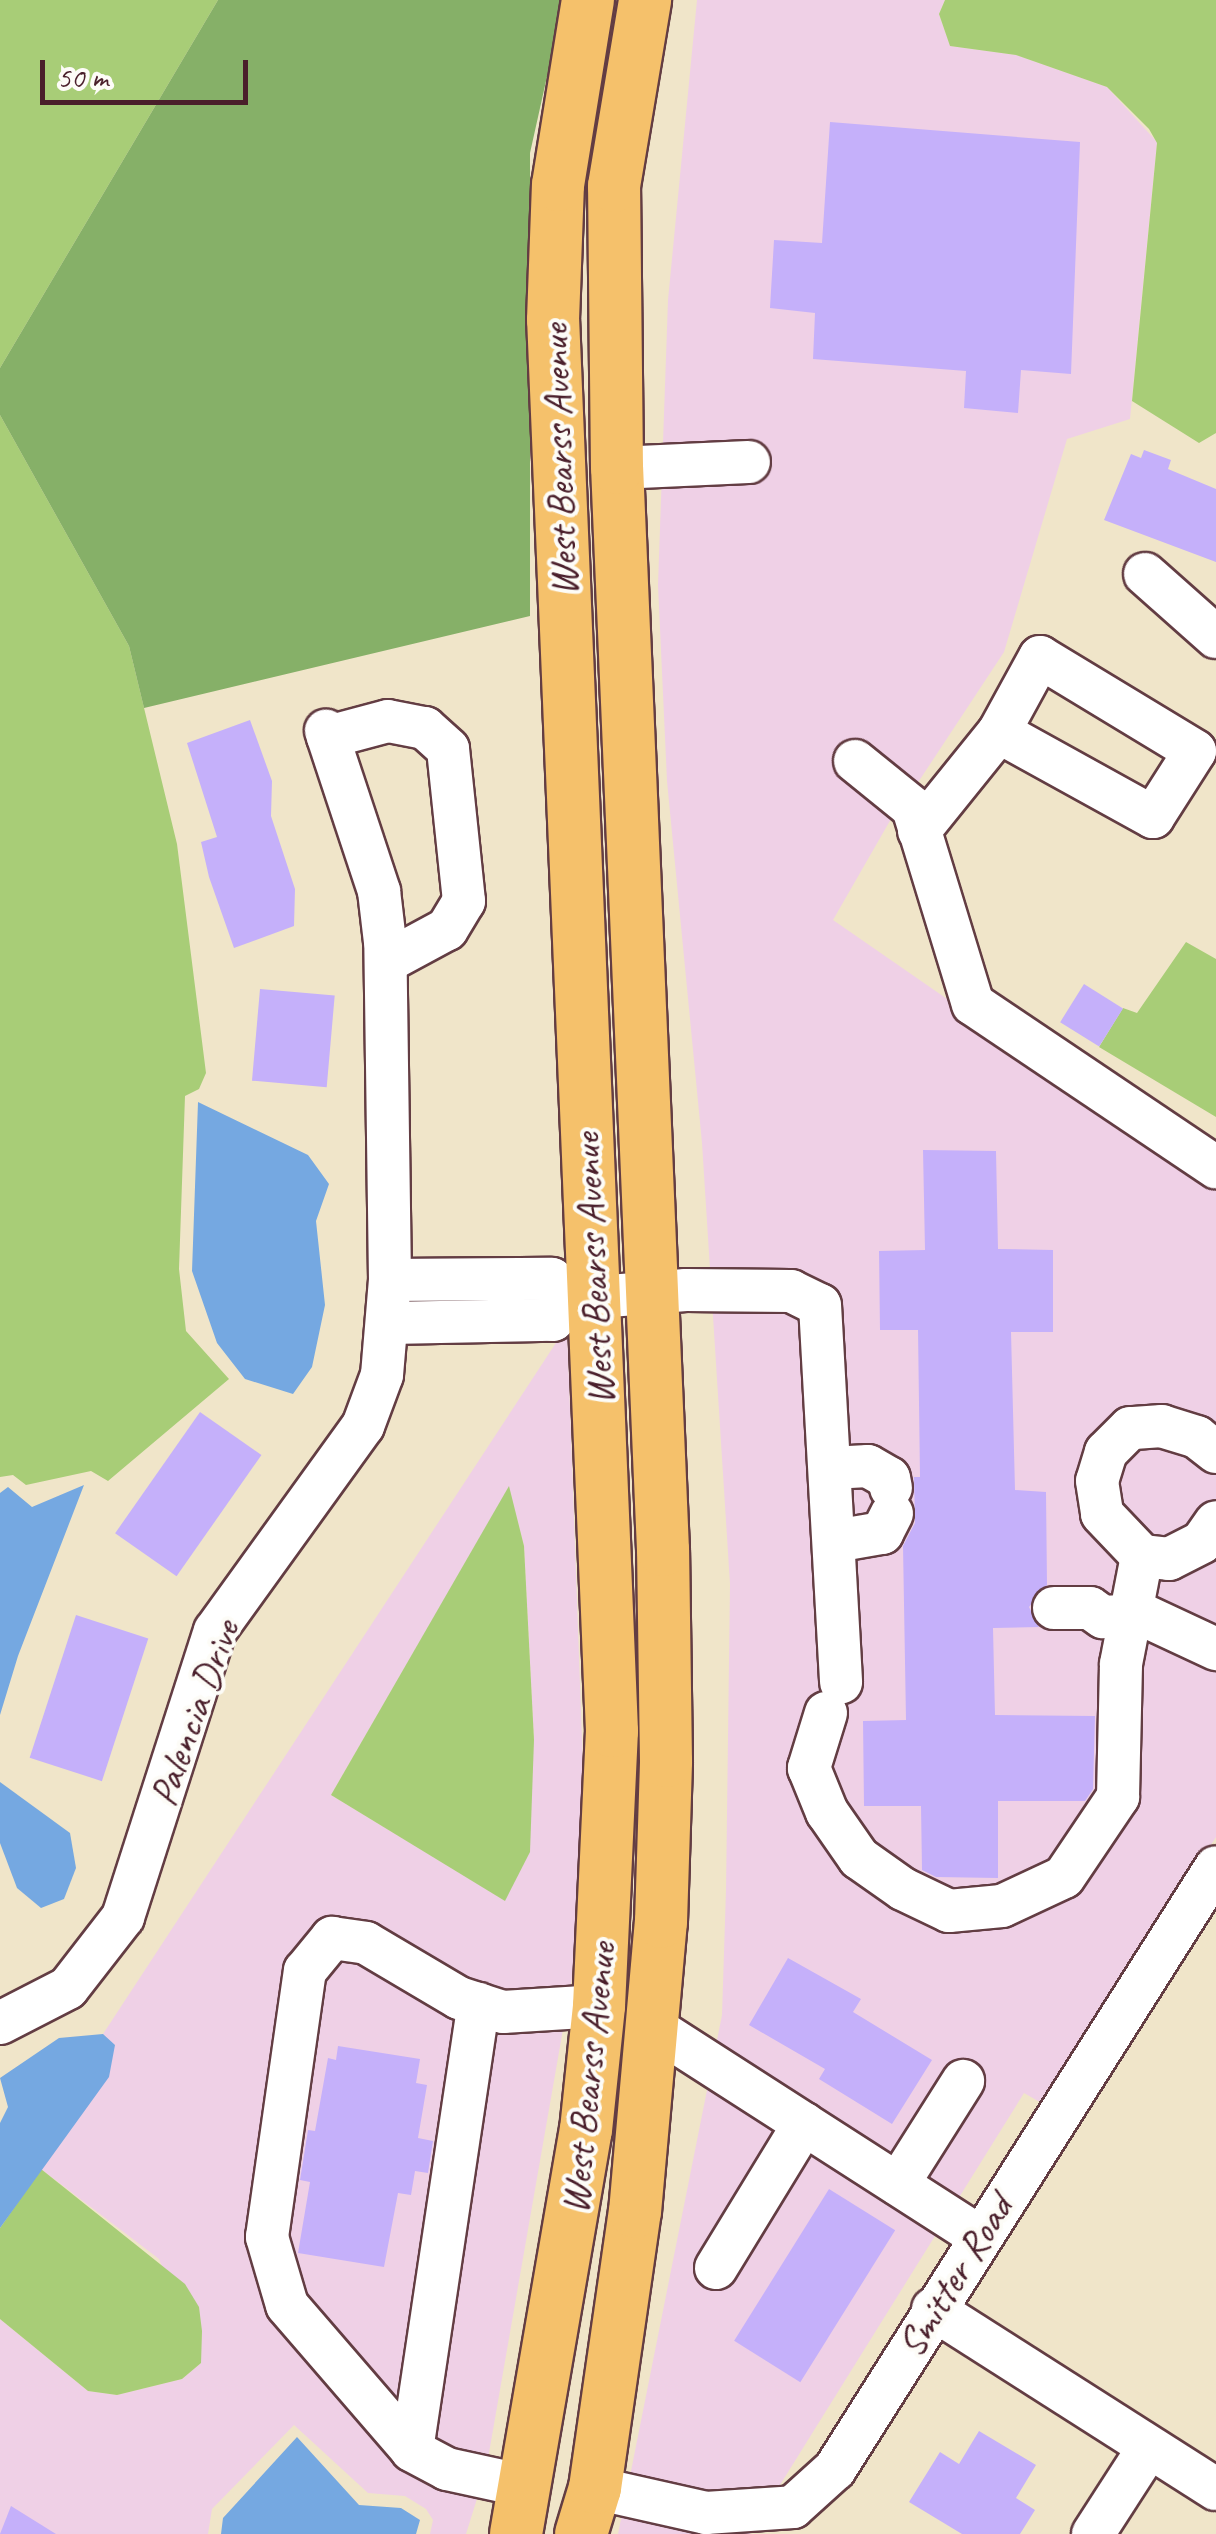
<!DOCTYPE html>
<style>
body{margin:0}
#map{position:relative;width:1216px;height:2534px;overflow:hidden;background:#f0e5c9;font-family:Caveat,sans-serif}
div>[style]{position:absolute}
.built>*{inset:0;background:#efd0e6}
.green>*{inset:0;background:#a8cd77}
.forest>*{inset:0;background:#86b068}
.water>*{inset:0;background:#75a8e1}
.building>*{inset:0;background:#c5b0fa;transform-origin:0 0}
.roads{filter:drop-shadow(2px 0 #633d43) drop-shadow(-2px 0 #633d43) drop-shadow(0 2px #633d43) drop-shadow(0 -2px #633d43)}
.minor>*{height:42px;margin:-21px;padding:0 21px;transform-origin:21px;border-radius:21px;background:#fff}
.major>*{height:52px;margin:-26px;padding:0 26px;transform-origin:26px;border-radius:26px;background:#f5c16b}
span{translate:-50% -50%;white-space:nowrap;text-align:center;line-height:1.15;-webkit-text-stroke:8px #fdfcf7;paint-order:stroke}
.street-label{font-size:40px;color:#4a1f2b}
.scale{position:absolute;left:40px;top:60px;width:208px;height:45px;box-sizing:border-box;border:5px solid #4a1f2b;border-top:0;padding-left:12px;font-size:30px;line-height:35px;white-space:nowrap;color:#4a1f2b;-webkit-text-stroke:8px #fdfcf7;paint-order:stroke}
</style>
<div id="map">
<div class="built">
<div style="clip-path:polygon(697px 0,945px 0,939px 14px,950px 46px,1016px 55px,1107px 87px,1157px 142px,1130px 419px,1067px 439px,1004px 652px,913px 790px,852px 740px,833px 761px,895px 812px,833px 920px,1216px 1185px,1216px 1837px,1045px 2105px,1024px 2093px,775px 2493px,705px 2497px,629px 2481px,722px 2015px,726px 1890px,730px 1584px,702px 1143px,667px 781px,658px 585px,668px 300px)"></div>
<div style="clip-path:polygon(evenodd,567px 1326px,583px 1767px,573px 1972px,486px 2470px,466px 2534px,430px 2534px,433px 2520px,426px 2509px,405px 2496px,368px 2493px,294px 2425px,212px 2509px,208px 2534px,0 2534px,0 2319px,88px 2391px,117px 2395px,182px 2379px,201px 2363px,159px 2259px,41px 2169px,114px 2045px,103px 2034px,567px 1326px,509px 1488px,524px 1546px,534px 1740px,504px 1900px,331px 1795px,509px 1488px)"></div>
<div style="clip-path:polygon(623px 2509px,756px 2525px,750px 2534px,618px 2534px)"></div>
</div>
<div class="green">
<div style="clip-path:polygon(0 0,218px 0,0 368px)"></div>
<div style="clip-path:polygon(945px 0,1216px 0,1216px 433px,1199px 443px,1132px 401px,1157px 143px,1149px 129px,1107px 87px,1016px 55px,950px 46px,939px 14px)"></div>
<div style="clip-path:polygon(0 415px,129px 646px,177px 844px,206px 1073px,199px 1089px,185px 1096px,179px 1269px,186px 1331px,229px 1379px,108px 1481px,91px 1471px,26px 1485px,13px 1475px,0 1477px)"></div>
<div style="clip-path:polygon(1186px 942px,1216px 959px,1216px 1117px,1099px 1047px,1123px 1008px,1137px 1013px)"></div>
<div style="clip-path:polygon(509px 1486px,524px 1546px,534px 1740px,530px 1852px,505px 1901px,331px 1795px)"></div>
<div style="clip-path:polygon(41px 2169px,185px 2284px,199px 2307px,202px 2331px,201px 2363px,182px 2379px,117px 2395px,88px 2391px,0 2319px,0 2228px)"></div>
</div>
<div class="forest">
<div style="clip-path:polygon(218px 0,564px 0,530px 153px,530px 616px,144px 708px,129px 646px,0 415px,0 368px)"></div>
</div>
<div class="water">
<div style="clip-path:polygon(198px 1102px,308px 1155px,329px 1184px,316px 1221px,325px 1305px,312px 1367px,293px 1394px,245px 1379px,217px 1343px,192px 1271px)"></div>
<div style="clip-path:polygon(84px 1485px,18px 1656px,0 1715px,0 1493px,8px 1487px,32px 1507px)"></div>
<div style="clip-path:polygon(0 1782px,70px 1833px,76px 1868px,64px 1899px,41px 1908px,17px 1888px,0 1843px)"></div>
<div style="clip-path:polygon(103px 2034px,115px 2045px,109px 2077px,0 2228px,0 2123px,8px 2107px,0 2078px,59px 2038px)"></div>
<div style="clip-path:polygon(297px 2437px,359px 2505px,401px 2508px,420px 2520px,416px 2534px,221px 2534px,223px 2518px)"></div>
</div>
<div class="building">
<div style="clip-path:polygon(830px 122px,1080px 142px,1071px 374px,1021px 370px,1018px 413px,964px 408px,966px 371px,813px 359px,815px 313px,770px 308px,774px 240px,822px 243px)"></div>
<div style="clip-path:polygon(1144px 450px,1171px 460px,1168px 469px,1216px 489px,1216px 562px,1104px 520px,1131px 454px,1141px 458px)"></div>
<div style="clip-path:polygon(250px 720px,272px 781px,271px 816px,295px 889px,294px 926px,234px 948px,209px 877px,201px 842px,217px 837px,187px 743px)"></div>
<div style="left:1084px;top:984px;width:46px;height:45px;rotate:32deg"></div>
<div style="left:260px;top:989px;width:75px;height:92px;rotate:5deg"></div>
<div style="clip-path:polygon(923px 1150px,996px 1151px,998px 1249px,1053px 1250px,1053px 1332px,1011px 1332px,1015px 1490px,1046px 1492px,1047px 1585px,1029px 1607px,1039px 1627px,993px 1628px,995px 1715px,1095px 1716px,1093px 1789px,1085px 1801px,998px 1801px,998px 1878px,936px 1877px,922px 1870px,921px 1806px,864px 1806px,863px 1721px,906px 1720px,903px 1546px,915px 1523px,914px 1477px,920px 1477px,918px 1330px,880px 1330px,879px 1251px,925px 1250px)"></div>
<div style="left:200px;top:1412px;width:75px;height:148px;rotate:35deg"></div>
<div style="left:76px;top:1615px;width:76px;height:150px;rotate:18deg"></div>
<div style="clip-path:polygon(788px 1958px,861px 1999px,853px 2012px,932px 2060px,892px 2124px,819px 2079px,825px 2069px,749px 2025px)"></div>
<div style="clip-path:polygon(338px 2046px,420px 2059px,416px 2083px,427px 2085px,418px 2138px,433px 2141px,428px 2173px,415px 2171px,411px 2195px,398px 2193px,384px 2267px,298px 2253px,310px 2182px,300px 2180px,308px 2130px,315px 2131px,328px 2058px,336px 2060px)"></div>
<div style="left:829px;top:2189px;width:78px;height:179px;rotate:32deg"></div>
<div style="clip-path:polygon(979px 2431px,1036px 2465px,1016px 2498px,1035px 2510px,1020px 2534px,962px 2534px,909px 2502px,940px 2452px,959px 2464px)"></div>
<div style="clip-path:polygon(11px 2506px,56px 2534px,0 2534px)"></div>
</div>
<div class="roads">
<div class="minor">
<div style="left:617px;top:468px;width:132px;rotate:-2.6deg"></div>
<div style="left:1145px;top:574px;width:95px;rotate:41.6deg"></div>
<div style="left:328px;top:737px;width:62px;rotate:-14.9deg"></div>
<div style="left:388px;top:721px;width:38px;rotate:11deg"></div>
<div style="left:425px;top:728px;width:31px;rotate:42deg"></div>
<div style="left:448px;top:749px;width:153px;rotate:84deg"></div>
<div style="left:464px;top:901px;width:33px;rotate:121deg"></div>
<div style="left:447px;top:929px;width:69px;rotate:151.6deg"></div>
<div style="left:855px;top:761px;width:75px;rotate:39deg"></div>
<div style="left:913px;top:808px;width:205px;rotate:73deg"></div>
<div style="left:973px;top:1004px;width:293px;rotate:33.9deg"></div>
<div style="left:919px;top:831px;width:127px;rotate:-51.1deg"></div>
<div style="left:999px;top:732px;width:176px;rotate:28.9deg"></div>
<div style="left:1153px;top:817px;width:78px;rotate:-57.5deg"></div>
<div style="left:1195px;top:751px;width:181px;rotate:-148.8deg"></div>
<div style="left:1040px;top:657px;width:85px;rotate:118.7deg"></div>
<div style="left:390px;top:1280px;width:162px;rotate:-0.4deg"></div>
<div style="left:552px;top:1279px;width:28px;rotate:46deg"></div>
<div style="left:390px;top:1323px;width:163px;rotate:-1.1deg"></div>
<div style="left:553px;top:1320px;width:28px;rotate:-49deg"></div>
<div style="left:571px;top:1299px;width:115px;rotate:-4.5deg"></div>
<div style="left:686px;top:1290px;width:105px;rotate:0.5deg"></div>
<div style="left:791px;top:1291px;width:32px;rotate:26deg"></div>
<div style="left:820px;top:1305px;width:378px;rotate:86.8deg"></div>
<div style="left:1216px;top:1452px;width:24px;rotate:-142deg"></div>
<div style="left:1197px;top:1437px;width:37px;rotate:-163deg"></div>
<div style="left:1162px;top:1426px;width:32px;rotate:176deg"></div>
<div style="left:1130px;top:1428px;width:34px;rotate:135deg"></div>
<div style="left:1106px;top:1452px;width:30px;rotate:107deg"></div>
<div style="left:1097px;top:1481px;width:33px;rotate:81deg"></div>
<div style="left:1102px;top:1514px;width:58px;rotate:46.4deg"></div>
<div style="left:1142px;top:1556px;width:27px;rotate:6deg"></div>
<div style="left:1169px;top:1559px;width:37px;rotate:-27deg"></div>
<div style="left:1202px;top:1542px;width:24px;rotate:-55deg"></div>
<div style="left:831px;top:1468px;width:37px;rotate:-3deg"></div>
<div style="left:868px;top:1466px;width:24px;rotate:30deg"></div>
<div style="left:889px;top:1478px;width:10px;rotate:79deg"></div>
<div style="left:835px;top:1541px;width:48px;rotate:-9.7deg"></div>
<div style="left:882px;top:1533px;width:22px;rotate:-63deg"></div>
<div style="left:1054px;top:1608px;width:36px"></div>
<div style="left:1090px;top:1608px;width:16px;rotate:35deg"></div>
<div style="left:1103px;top:1617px;width:40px;rotate:-2.9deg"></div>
<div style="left:1143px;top:1615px;width:81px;rotate:25deg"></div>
<div style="left:826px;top:1713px;width:58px;rotate:107.2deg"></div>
<div style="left:809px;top:1768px;width:48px;rotate:67.8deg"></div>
<div style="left:827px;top:1812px;width:56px;rotate:55.2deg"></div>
<div style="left:859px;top:1858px;width:54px;rotate:35.2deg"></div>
<div style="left:903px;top:1889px;width:51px;rotate:25.6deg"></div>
<div style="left:949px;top:1911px;width:53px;rotate:-5.4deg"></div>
<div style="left:1002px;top:1906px;width:68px;rotate:-25.1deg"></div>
<div style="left:1064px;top:1877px;width:97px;rotate:-56deg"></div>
<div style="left:1118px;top:1797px;width:133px;rotate:-88.7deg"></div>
<div style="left:1121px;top:1664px;width:110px;rotate:-79deg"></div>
<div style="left:0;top:2023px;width:76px;rotate:-27.2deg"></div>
<div style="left:68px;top:1988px;width:90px;rotate:-52.2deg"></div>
<div style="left:123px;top:1917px;width:300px;rotate:-72.2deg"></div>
<div style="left:215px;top:1631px;width:253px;rotate:-54.2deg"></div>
<div style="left:363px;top:1426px;width:54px;rotate:-69.6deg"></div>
<div style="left:382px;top:1375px;width:95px;rotate:-85.2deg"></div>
<div style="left:390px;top:1280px;width:338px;rotate:-90.8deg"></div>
<div style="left:385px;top:942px;width:51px;rotate:-96.7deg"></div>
<div style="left:379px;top:891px;width:169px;rotate:-108.3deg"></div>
<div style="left:653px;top:2027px;width:387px;rotate:32.7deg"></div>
<div style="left:898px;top:2184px;width:122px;rotate:-57.7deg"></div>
<div style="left:716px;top:2268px;width:169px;rotate:-58.6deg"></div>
<div style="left:933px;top:2309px;width:335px;rotate:32.5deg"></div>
<div style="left:412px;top:2450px;width:451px;rotate:-81.5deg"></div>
<div style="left:525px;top:2486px;width:80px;rotate:-167.7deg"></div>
<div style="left:447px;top:2469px;width:40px;rotate:-152deg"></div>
<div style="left:412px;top:2450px;width:191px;rotate:-130.8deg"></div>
<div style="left:287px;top:2305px;width:71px;rotate:-106.4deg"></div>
<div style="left:267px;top:2237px;width:269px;rotate:-81.9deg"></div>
<div style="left:305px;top:1971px;width:43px;rotate:-50.7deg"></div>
<div style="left:332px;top:1938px;width:34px;rotate:8deg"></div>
<div style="left:366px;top:1943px;width:108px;rotate:30.6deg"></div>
<div style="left:459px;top:1998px;width:46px;rotate:17.7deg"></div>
<div style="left:503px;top:2012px;width:96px;rotate:-3.6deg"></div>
<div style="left:595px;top:2488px;width:114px;rotate:12.7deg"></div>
<div style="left:706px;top:2513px;width:87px;rotate:-3.9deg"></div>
<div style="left:793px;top:2507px;width:57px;rotate:-42.1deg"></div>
<div style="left:835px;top:2469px;width:712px;rotate:-57.67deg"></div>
<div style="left:1093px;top:2534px;width:103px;rotate:-57.2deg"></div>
</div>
<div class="major">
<div style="left:516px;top:2534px;width:410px;rotate:-80.2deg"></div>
<div style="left:586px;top:2130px;width:125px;rotate:-84deg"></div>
<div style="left:599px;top:2006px;width:275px;rotate:-87.3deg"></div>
<div style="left:612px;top:1731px;width:1412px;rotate:-92.39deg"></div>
<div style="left:553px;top:320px;width:135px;rotate:-87.9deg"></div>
<div style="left:558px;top:185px;width:187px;rotate:-80.8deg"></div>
<div style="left:581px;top:2534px;width:48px;rotate:-73.1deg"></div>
<div style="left:595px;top:2488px;width:279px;rotate:-81.8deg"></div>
<div style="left:635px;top:2212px;width:291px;rotate:-84.9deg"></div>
<div style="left:661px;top:1922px;width:161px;rotate:-88.2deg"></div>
<div style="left:666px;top:1761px;width:211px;rotate:-90.8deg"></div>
<div style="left:663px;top:1550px;width:1083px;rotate:-92.43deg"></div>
<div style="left:617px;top:468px;width:282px;rotate:-90.6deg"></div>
<div style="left:614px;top:186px;width:189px;rotate:-80.5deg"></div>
</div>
</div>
<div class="street-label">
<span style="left:559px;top:460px;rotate:-92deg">West Bearss Avenue</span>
<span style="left:593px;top:1269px;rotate:-93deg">West Bearss Avenue</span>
<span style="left:194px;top:1713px;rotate:-70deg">Palencia Drive</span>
<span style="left:588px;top:2078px;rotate:-84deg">West Bearss Avenue</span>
<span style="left:955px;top:2276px;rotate:-58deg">Smitter Road</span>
</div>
<div class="scale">50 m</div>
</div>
